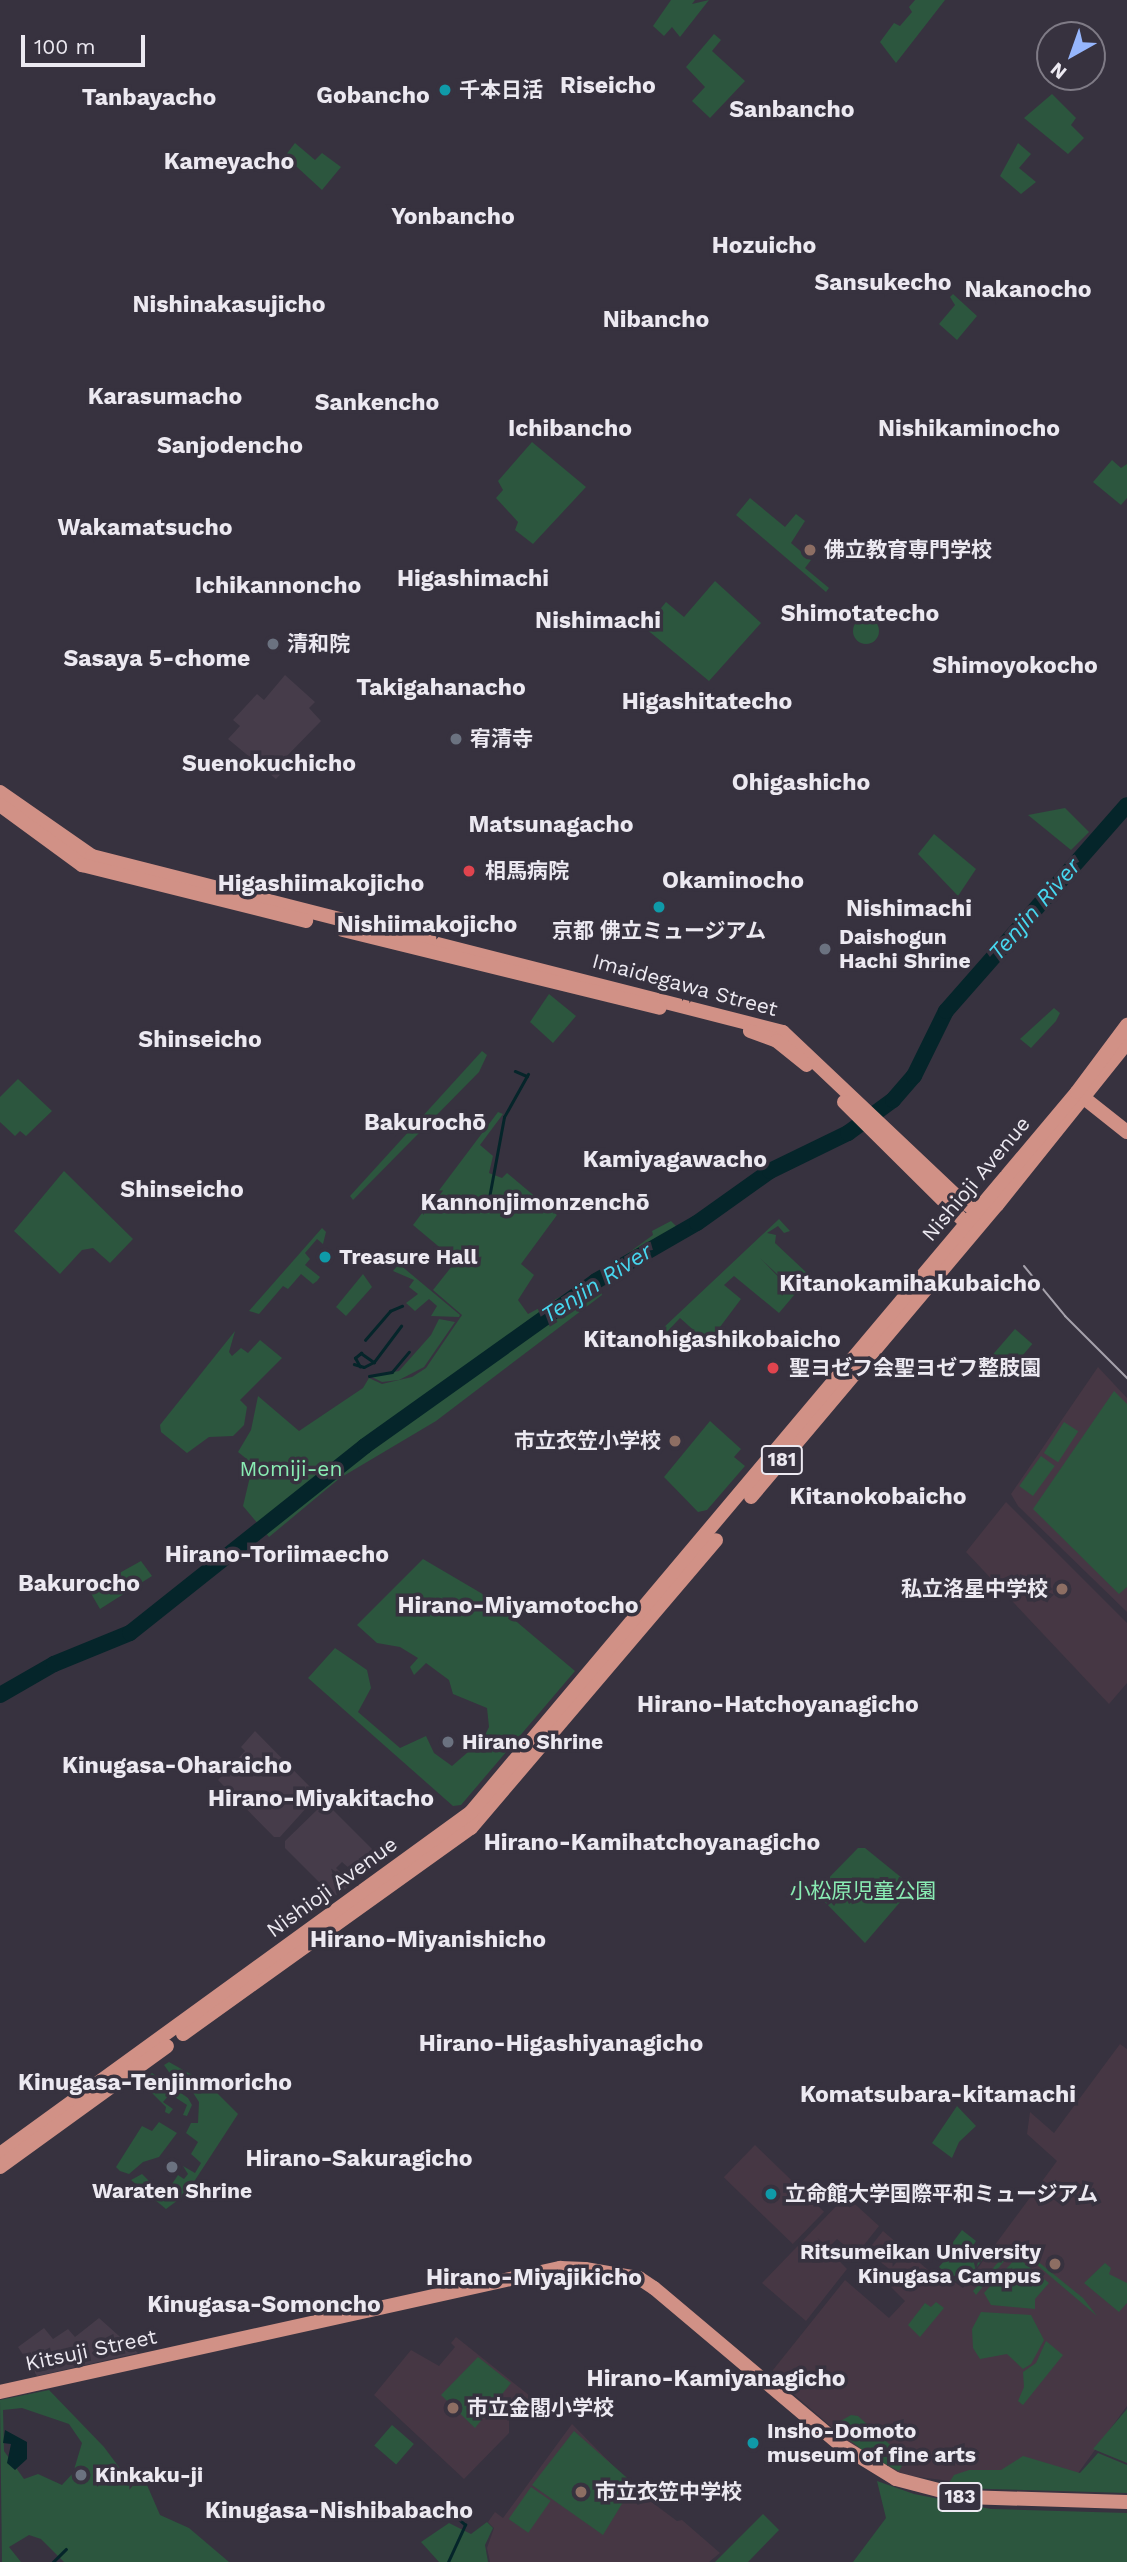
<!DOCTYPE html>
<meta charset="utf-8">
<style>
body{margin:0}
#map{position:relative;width:1127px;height:2562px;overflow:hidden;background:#37323f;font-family:"Work Sans","Noto Sans JP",sans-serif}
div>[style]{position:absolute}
.commercial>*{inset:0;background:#463c4a}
.education>*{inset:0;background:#463744;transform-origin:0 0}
.green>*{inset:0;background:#2c563e;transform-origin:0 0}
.round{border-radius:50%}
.water>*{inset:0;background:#05252a}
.stream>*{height:2.5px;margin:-1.25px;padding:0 1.25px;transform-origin:1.25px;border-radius:1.25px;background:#05252a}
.river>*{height:16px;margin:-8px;padding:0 8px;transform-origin:8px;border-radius:8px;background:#05252a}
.major>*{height:14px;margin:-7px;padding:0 7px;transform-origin:7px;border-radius:7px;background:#d19186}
.tram>*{height:2px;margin:-1px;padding:0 1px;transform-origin:1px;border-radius:1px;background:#a5a1ab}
.dots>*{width:19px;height:19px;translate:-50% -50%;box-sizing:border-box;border:4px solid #37323f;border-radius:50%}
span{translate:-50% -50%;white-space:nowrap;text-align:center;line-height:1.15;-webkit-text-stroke:7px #37323f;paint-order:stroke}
.shield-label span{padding:2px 5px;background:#37323f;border:2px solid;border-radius:5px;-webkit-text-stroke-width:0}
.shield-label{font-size:19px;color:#ece9f1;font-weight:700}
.poi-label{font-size:21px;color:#ece9f1;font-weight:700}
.left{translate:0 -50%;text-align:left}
.right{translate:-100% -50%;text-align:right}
.street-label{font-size:21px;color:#ece9f1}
.park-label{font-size:21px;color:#89ecb3}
.neighbourhood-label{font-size:23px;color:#ece9f1;font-weight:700}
.water-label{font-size:23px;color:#47d7ef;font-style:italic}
.north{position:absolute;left:1036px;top:21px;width:70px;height:70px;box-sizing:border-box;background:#37323f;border:2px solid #7f7b86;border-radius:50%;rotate:220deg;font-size:19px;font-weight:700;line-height:28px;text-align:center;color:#ece9f1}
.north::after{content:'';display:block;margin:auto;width:24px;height:32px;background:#96b6fd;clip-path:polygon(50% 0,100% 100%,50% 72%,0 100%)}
.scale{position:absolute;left:21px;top:35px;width:124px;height:32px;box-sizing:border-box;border:4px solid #ece9f1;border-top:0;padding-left:9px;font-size:21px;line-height:24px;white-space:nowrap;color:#ece9f1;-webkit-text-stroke:5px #37323f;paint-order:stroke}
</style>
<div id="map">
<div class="commercial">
<div style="clip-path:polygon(285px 675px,315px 702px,309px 708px,321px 721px,285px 758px,291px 763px,276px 779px,228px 739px,240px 726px,233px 720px,257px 694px,264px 700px)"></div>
<div style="clip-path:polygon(255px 1731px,318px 1795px,280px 1837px,274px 1837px,218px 1780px,245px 1751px,241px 1747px)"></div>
<div style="clip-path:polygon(321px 1806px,329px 1806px,384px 1861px,360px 1878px,342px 1862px,336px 1868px,352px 1884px,334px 1897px,285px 1848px,285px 1841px)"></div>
<div style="clip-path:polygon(99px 2318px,138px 2353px,37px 2376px,18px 2347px,44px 2328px,53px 2339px,68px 2329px,75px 2337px)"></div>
</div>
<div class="education">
<div style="clip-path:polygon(1098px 1367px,1127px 1398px,1127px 1612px,1018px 1506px,1011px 1494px)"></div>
<div style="clip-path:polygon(1006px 1502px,1127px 1623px,1127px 1683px,1109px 1704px,966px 1552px)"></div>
<div style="clip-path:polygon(1120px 2044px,1127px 2049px,1127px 2406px,1076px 2476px,950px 2481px,903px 2475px,866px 2457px,774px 2377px,773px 2370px,845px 2280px,889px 2318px,905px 2301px,891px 2287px,899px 2277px,867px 2251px,883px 2231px,935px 2276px,940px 2272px,963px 2288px,1057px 2161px,1027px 2134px,1030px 2112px,1054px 2133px)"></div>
<div style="left:755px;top:2145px;width:96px;height:45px;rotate:44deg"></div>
<div style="clip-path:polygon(846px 2196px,879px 2226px,856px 2255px,837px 2239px,829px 2247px,817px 2238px,847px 2269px,806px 2321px,762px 2283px)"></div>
<div style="clip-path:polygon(456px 2337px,530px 2396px,509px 2420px,509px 2433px,464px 2479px,374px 2395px,411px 2350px,439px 2366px,455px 2347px,451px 2343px)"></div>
<div style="clip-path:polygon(572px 2424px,642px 2495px,677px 2521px,682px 2520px,720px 2553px,709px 2562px,490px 2562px,487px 2548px,494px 2528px,488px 2522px,495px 2512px,503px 2518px)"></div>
</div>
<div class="green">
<div style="clip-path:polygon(671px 0,695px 0,692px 4px,709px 0,680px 37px,672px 27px,664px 36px,653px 26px)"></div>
<div style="clip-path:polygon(915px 0,945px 0,896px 63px,880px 42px,894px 23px,900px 26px,912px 12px,909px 7px)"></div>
<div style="clip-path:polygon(714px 34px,721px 40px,712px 51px,745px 81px,710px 118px,692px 101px,705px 87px,686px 67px)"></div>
<div style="clip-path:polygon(1052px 94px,1076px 118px,1071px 125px,1084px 138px,1068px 154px,1024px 118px)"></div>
<div style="clip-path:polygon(295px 143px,315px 160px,322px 153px,341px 167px,322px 190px,285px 156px)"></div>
<div style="clip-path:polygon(1018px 143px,1031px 154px,1019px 168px,1036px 182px,1021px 194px,1000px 176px)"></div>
<div style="clip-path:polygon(953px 294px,977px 316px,957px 340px,939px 324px,955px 305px,950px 297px)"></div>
<div style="clip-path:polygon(532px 442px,586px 487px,533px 544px,515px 530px,518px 522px,496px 498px,503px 490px,498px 481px)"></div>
<div style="clip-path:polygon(1112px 460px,1121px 468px,1127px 464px,1127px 498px,1121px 505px,1093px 482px)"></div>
<div style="clip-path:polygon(750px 498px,785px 527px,796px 514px,805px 521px,791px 543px,811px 560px,805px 568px,829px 588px,826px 592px,736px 515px)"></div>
<div style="clip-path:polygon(715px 581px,761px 623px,709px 681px,645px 628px,666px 602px,684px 617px)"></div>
<div class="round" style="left:853px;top:618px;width:26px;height:26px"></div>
<div style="clip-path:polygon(1065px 808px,1089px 832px,1071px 850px,1028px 815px)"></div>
<div style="clip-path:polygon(934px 834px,976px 869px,958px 896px,918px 854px)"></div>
<div style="clip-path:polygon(549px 994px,576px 1016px,553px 1043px,530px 1022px)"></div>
<div style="clip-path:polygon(1054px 1008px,1060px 1013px,1056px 1021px,1031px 1048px,1020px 1039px)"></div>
<div style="clip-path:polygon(482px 1051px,487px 1055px,479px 1072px,353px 1200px,350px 1196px)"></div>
<div style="clip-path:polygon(18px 1079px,52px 1111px,26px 1136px,20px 1131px,15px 1136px,0 1122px,0 1097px)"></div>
<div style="clip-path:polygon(498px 1112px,503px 1114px,480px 1145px,493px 1156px,489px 1173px,502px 1178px,507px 1173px,557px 1215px,521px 1264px,534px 1275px,518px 1300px,528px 1314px,590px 1281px,653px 1235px,652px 1231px,671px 1221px,676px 1226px,684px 1225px,598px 1277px,602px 1295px,436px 1421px,340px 1478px,269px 1537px,243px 1506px,253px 1464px,238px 1452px,251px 1430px,258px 1396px,299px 1431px,363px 1388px,369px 1378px,382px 1384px,412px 1377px,426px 1368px,462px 1315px,433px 1290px,456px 1261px,413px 1225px)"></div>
<div style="clip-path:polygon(64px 1171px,133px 1239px,110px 1263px,93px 1248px,82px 1250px,60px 1274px,14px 1231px)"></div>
<div style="clip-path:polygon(779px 1219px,790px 1231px,784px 1233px,778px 1226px,767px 1233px,776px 1235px,775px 1243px,808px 1274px,793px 1289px,760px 1258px,795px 1294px,779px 1313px,734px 1276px,724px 1285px,741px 1299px,708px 1343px,680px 1318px,665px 1334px,661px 1330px)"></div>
<div style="clip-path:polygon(322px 1228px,326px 1232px,323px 1244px,317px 1239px,305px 1253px,310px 1259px,305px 1265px,320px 1277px,317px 1281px,313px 1284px,301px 1274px,288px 1289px,283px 1286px,259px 1314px,249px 1311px)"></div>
<div style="clip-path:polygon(399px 1264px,460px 1315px,459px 1317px,431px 1316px,437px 1306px,429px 1299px,415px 1311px,406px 1303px,418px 1294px,409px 1287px,414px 1280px,393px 1271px)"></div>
<div style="clip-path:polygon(363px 1274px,372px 1287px,346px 1316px,336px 1307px)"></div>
<div style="clip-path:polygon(439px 1319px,455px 1322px,424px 1367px,399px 1380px,382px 1382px,370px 1376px,399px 1371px,431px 1335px)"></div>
<div style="left:1015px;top:1329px;width:23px;height:44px;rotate:41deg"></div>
<div style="clip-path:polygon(235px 1331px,229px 1352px,232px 1356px,241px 1348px,248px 1353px,260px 1340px,282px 1358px,240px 1400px,247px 1407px,244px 1425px,233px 1436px,209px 1437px,187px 1453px,161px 1432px,160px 1425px)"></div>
<div style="clip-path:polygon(1114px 1391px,1127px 1404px,1127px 1587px,1119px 1594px,1033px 1509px)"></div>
<div style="clip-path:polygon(710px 1421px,741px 1449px,734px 1457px,745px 1466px,707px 1510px,698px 1512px,664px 1477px)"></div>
<div style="left:1064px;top:1422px;width:17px;height:37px;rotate:33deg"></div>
<div style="left:1041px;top:1456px;width:17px;height:37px;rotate:36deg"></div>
<div style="clip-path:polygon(423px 1559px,486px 1596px,575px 1671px,461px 1805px,453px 1806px,308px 1678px,335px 1648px,367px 1670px,371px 1688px,358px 1712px,400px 1748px,426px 1736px,434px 1753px,452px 1766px,483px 1739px,489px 1727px,487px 1708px,453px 1694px,449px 1680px,426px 1663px,414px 1675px,410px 1667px,418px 1658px,400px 1647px,377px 1643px,357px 1625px)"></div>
<div style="clip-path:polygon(141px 1561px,152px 1576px,100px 1609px,89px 1590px)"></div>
<div style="clip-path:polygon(858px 1848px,865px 1848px,913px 1887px,865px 1943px,815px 1892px)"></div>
<div style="clip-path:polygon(169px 2062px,208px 2084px,238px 2114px,186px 2194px,166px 2209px,131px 2180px,142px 2174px,164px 2196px,178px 2175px,184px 2179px,188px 2174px,183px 2166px,195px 2173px,201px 2163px,191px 2154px,198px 2142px,186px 2133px,191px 2123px,198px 2123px,199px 2102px,190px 2088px,176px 2082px,164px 2065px)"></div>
<div style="clip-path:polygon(152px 2073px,188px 2098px,192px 2105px,187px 2116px,183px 2115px,187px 2105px,170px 2094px,163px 2102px,173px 2109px,169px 2114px,165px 2112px,166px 2107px,141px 2082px)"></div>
<div style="clip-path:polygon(957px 2106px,976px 2126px,959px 2142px,952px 2158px,932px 2143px)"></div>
<div style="clip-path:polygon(159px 2122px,177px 2133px,159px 2157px,143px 2162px,129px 2174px,120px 2171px,116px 2167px,142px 2126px,152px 2131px)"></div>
<div style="clip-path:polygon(962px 2230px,976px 2241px,971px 2249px,983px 2259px,962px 2286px,939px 2267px,944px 2261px,941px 2258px)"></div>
<div style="clip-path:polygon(1015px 2243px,1083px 2298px,1097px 2316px,1016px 2247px,976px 2295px,973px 2291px)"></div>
<div style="clip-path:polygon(1017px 2257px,1049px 2283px,1035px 2299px,1035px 2309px,991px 2305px,984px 2293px)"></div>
<div style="clip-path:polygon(1105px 2263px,1111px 2268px,1109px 2274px,1127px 2283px,1127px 2303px,1119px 2312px,1084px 2283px)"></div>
<div style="clip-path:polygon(936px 2302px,944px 2308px,920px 2337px,908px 2325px,925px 2303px,931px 2307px)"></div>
<div style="clip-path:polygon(981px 2312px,1031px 2315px,1044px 2340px,1031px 2364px,1023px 2369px,1007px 2354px,980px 2359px,973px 2348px,972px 2329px)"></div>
<div style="clip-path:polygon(1046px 2341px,1063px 2355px,1023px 2405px,1018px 2401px,1024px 2387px,1023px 2372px,1036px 2363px)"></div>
<div style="clip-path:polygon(478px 2357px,511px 2383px,475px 2428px,441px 2395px)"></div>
<div style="clip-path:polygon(evenodd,49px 2390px,104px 2447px,133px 2486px,147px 2485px,160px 2515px,189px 2528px,229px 2562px,64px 2562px,41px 2539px,29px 2535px,9px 2547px,21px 2562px,2px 2562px,0 2400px,49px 2390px,22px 2408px,69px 2424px,82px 2443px,73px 2473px,62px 2485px,38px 2474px,24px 2479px,4px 2451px,3px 2410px,22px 2408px)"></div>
<div style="clip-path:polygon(1127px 2409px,1127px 2463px,1093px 2449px)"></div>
<div style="clip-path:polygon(851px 2415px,858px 2416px,906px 2459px,899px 2471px,871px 2457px,832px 2426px)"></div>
<div style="left:392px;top:2425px;width:29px;height:27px;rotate:41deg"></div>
<div style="clip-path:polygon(574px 2431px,634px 2484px,603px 2535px,532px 2485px)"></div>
<div style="clip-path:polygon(1098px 2453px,1127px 2465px,1127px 2493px,956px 2488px,949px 2483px,954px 2475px,969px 2470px,1001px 2470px,1023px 2456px,1080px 2473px)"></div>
<div style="clip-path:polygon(877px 2481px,914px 2494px,991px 2509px,1127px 2513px,1127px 2562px,853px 2562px,886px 2518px)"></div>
<div style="left:531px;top:2487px;width:24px;height:39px;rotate:35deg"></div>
<div style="clip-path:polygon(763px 2514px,779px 2530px,748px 2562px,715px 2562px)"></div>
<div style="clip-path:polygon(487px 2522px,493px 2528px,485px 2545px,488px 2562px,439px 2562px,421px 2542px,449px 2523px,471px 2534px)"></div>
</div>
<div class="water">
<div style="clip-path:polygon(5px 2430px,27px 2442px,27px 2459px,15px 2470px,7px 2463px,11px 2444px,3px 2443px)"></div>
</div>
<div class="stream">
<div style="left:515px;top:1071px;width:13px;rotate:23deg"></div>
<div style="left:489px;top:1198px;width:82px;rotate:-79.5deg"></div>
<div style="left:504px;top:1117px;width:49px;rotate:-60.8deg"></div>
<div style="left:365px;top:1340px;width:38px;rotate:-49deg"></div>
<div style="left:390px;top:1311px;width:13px;rotate:-23deg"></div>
<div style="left:354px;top:1364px;width:10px;rotate:17deg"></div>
<div style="left:364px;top:1367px;width:11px;rotate:-27deg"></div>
<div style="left:374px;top:1362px;width:45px;rotate:-53.1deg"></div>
<div style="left:360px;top:1367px;width:10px;rotate:-119deg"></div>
<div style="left:355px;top:1358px;width:8px;rotate:-40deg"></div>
<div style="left:361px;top:1353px;width:16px;rotate:35deg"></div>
<div style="left:369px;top:1376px;width:23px;rotate:-10deg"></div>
<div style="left:392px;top:1372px;width:26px;rotate:-50deg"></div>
<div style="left:53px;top:2562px;width:18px;rotate:-45deg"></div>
<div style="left:448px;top:2562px;width:41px;rotate:-65.3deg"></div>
<div style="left:465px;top:2525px;width:13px;rotate:-138deg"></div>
</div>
<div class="river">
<div style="left:0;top:1695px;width:62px;rotate:-29.9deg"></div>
<div style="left:54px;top:1664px;width:82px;rotate:-22.2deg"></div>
<div style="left:130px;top:1633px;width:300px;rotate:-38.5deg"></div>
<div style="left:365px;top:1446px;width:284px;rotate:-35.5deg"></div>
<div style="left:596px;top:1281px;width:116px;rotate:-29.9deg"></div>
<div style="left:697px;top:1223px;width:90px;rotate:-35.5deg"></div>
<div style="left:770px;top:1171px;width:87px;rotate:-26deg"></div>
<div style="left:848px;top:1133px;width:56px;rotate:-36.3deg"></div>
<div style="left:893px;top:1100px;width:32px;rotate:-49deg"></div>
<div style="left:914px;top:1076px;width:72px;rotate:-63.8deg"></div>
<div style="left:946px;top:1011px;width:274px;rotate:-48.7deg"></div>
</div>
<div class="major">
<div style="left:0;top:792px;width:112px;rotate:34.8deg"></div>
<div style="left:92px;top:856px;width:713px;rotate:14.29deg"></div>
<div style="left:783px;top:1032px;width:246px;rotate:43.4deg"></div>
<div style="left:962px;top:1201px;width:25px;rotate:34deg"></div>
<div style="left:0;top:805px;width:102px;rotate:36.2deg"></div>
<div style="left:82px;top:865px;width:231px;rotate:14deg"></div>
<div style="left:343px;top:930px;width:326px;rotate:13.8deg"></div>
<div style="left:750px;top:1031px;width:29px;rotate:20deg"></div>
<div style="left:777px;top:1041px;width:38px;rotate:39deg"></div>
<div style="left:1079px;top:1094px;width:61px;rotate:38.4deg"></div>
<div style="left:844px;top:1102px;width:179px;rotate:44.8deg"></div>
<div style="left:751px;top:1497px;width:382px;rotate:-49.9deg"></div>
<div style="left:997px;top:1205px;width:208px;rotate:-51.3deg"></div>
<div style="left:183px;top:2034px;width:354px;rotate:-35.6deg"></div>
<div style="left:471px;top:1828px;width:378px;rotate:-49.6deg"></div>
<div style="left:0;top:2154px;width:582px;rotate:-35.98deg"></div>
<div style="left:471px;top:1812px;width:941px;rotate:-49.91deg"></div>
<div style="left:1077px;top:1092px;width:84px;rotate:-53.3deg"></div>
<div style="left:0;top:2167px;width:206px;rotate:-35.9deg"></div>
<div style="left:0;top:2392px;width:574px;rotate:-12.49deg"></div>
<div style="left:560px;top:2268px;width:25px;rotate:2deg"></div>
<div style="left:585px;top:2269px;width:55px;rotate:9.5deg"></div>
<div style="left:639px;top:2278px;width:18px;rotate:34deg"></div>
<div style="left:654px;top:2288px;width:242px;rotate:40.1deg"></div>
<div style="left:839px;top:2444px;width:67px;rotate:31.6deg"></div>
<div style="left:896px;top:2479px;width:71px;rotate:14.6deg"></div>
<div style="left:965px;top:2497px;width:162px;rotate:1.8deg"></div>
</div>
<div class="tram">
<div style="left:1024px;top:1266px;width:65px;rotate:50.6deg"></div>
<div style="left:1065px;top:1316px;width:88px;rotate:45deg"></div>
</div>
<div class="dots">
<div style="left:445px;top:90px;background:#0f9aa8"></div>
<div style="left:810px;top:550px;background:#8d6e63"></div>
<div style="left:273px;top:644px;background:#6b7280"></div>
<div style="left:456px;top:739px;background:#6b7280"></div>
<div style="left:469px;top:871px;background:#e0444e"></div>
<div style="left:659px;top:907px;background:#0f9aa8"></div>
<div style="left:825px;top:949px;background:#6b7280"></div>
<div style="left:325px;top:1257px;background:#0f9aa8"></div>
<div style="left:773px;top:1368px;background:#e0444e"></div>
<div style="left:675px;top:1441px;background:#8d6e63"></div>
<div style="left:1062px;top:1589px;background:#8d6e63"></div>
<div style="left:448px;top:1742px;background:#6b7280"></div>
<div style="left:172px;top:2167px;background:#6b7280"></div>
<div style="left:771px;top:2194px;background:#0f9aa8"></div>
<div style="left:1055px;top:2264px;background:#8d6e63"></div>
<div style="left:453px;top:2408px;background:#8d6e63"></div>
<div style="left:753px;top:2443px;background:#0f9aa8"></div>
<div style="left:81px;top:2475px;background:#6b7280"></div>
<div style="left:581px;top:2492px;background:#8d6e63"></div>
</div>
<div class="shield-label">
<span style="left:782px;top:1460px">181</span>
<span style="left:960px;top:2497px">183</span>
</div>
<div class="poi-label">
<span class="left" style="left:459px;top:90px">千本日活</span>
<span class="left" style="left:824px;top:550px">佛立教育専門学校</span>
<span class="left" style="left:287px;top:644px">清和院</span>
<span class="left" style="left:470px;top:739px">宥清寺</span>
<span class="left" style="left:485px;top:871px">相馬病院</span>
<span style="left:659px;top:931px">京都 佛立ミュージアム</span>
<span class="left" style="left:839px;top:949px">Daishogun<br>Hachi Shrine</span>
<span class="left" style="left:339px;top:1257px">Treasure Hall</span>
<span class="left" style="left:789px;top:1368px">聖ヨゼフ会聖ヨゼフ整肢園</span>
<span class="right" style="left:661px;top:1441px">市立衣笠小学校</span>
<span class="right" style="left:1048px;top:1589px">私立洛星中学校</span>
<span class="left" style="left:462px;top:1742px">Hirano Shrine</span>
<span style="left:172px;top:2191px">Waraten Shrine</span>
<span class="left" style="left:785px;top:2194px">立命館大学国際平和ミュージアム</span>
<span class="right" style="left:1041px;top:2264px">Ritsumeikan University<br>Kinugasa Campus</span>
<span class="left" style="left:467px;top:2408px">市立金閣小学校</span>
<span class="left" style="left:767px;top:2443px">Insho-Domoto<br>museum of fine arts</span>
<span class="left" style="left:95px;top:2475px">Kinkaku-ji</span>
<span class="left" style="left:595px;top:2492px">市立衣笠中学校</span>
</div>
<div class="street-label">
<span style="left:685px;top:985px;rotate:15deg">Imaidegawa Street</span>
<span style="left:976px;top:1179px;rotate:-50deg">Nishioji Avenue</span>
<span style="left:332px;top:1887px;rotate:-36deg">Nishioji Avenue</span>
<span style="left:91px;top:2350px;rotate:-12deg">Kitsuji Street</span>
</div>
<div class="park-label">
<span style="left:291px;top:1469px">Momiji-en</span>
<span style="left:863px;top:1891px">小松原児童公園</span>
</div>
<div class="neighbourhood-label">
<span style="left:608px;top:86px">Riseicho</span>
<span style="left:373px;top:96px">Gobancho</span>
<span style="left:149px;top:98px">Tanbayacho</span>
<span style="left:792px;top:110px">Sanbancho</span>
<span style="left:229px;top:162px">Kameyacho</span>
<span style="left:453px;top:217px">Yonbancho</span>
<span style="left:764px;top:246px">Hozuicho</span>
<span style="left:883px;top:283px">Sansukecho</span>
<span style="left:1028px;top:290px">Nakanocho</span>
<span style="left:229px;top:305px">Nishinakasujicho</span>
<span style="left:656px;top:320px">Nibancho</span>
<span style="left:165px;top:397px">Karasumacho</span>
<span style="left:377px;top:403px">Sankencho</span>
<span style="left:570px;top:429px">Ichibancho</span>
<span style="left:969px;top:429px">Nishikaminocho</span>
<span style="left:230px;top:446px">Sanjodencho</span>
<span style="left:145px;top:528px">Wakamatsucho</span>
<span style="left:473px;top:579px">Higashimachi</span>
<span style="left:278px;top:586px">Ichikannoncho</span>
<span style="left:860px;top:614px">Shimotatecho</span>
<span style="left:598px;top:621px">Nishimachi</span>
<span style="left:157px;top:659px">Sasaya 5-chome</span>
<span style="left:1015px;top:666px">Shimoyokocho</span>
<span style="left:441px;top:688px">Takigahanacho</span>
<span style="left:707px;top:702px">Higashitatecho</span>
<span style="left:269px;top:764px">Suenokuchicho</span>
<span style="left:801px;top:783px">Ohigashicho</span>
<span style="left:551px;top:825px">Matsunagacho</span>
<span style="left:733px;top:881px">Okaminocho</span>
<span style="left:321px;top:884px">Higashiimakojicho</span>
<span style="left:909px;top:909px">Nishimachi</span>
<span style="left:427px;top:925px">Nishiimakojicho</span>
<span style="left:200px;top:1040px">Shinseicho</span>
<span style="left:425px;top:1123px">Bakurochō</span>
<span style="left:675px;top:1160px">Kamiyagawacho</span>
<span style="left:182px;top:1190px">Shinseicho</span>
<span style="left:535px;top:1203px">Kannonjimonzenchō</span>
<span style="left:910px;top:1284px">Kitanokamihakubaicho</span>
<span style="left:712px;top:1340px">Kitanohigashikobaicho</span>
<span style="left:878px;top:1497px">Kitanokobaicho</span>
<span style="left:277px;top:1555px">Hirano-Toriimaecho</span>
<span style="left:79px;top:1584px">Bakurocho</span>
<span style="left:518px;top:1606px">Hirano-Miyamotocho</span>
<span style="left:778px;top:1705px">Hirano-Hatchoyanagicho</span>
<span style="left:177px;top:1766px">Kinugasa-Oharaicho</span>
<span style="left:321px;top:1799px">Hirano-Miyakitacho</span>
<span style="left:652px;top:1843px">Hirano-Kamihatchoyanagicho</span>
<span style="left:428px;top:1940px">Hirano-Miyanishicho</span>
<span style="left:561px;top:2044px">Hirano-Higashiyanagicho</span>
<span style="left:155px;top:2083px">Kinugasa-Tenjinmoricho</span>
<span style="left:938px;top:2095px">Komatsubara-kitamachi</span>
<span style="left:359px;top:2159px">Hirano-Sakuragicho</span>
<span style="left:534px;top:2278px">Hirano-Miyajikicho</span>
<span style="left:264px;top:2305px">Kinugasa-Somoncho</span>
<span style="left:716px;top:2379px">Hirano-Kamiyanagicho</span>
<span style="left:339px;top:2511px">Kinugasa-Nishibabacho</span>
</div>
<div class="water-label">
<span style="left:1035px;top:910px;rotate:-49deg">Tenjin River</span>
<span style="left:597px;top:1284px;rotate:-33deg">Tenjin River</span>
</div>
<div class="north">N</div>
<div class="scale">100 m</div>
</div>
